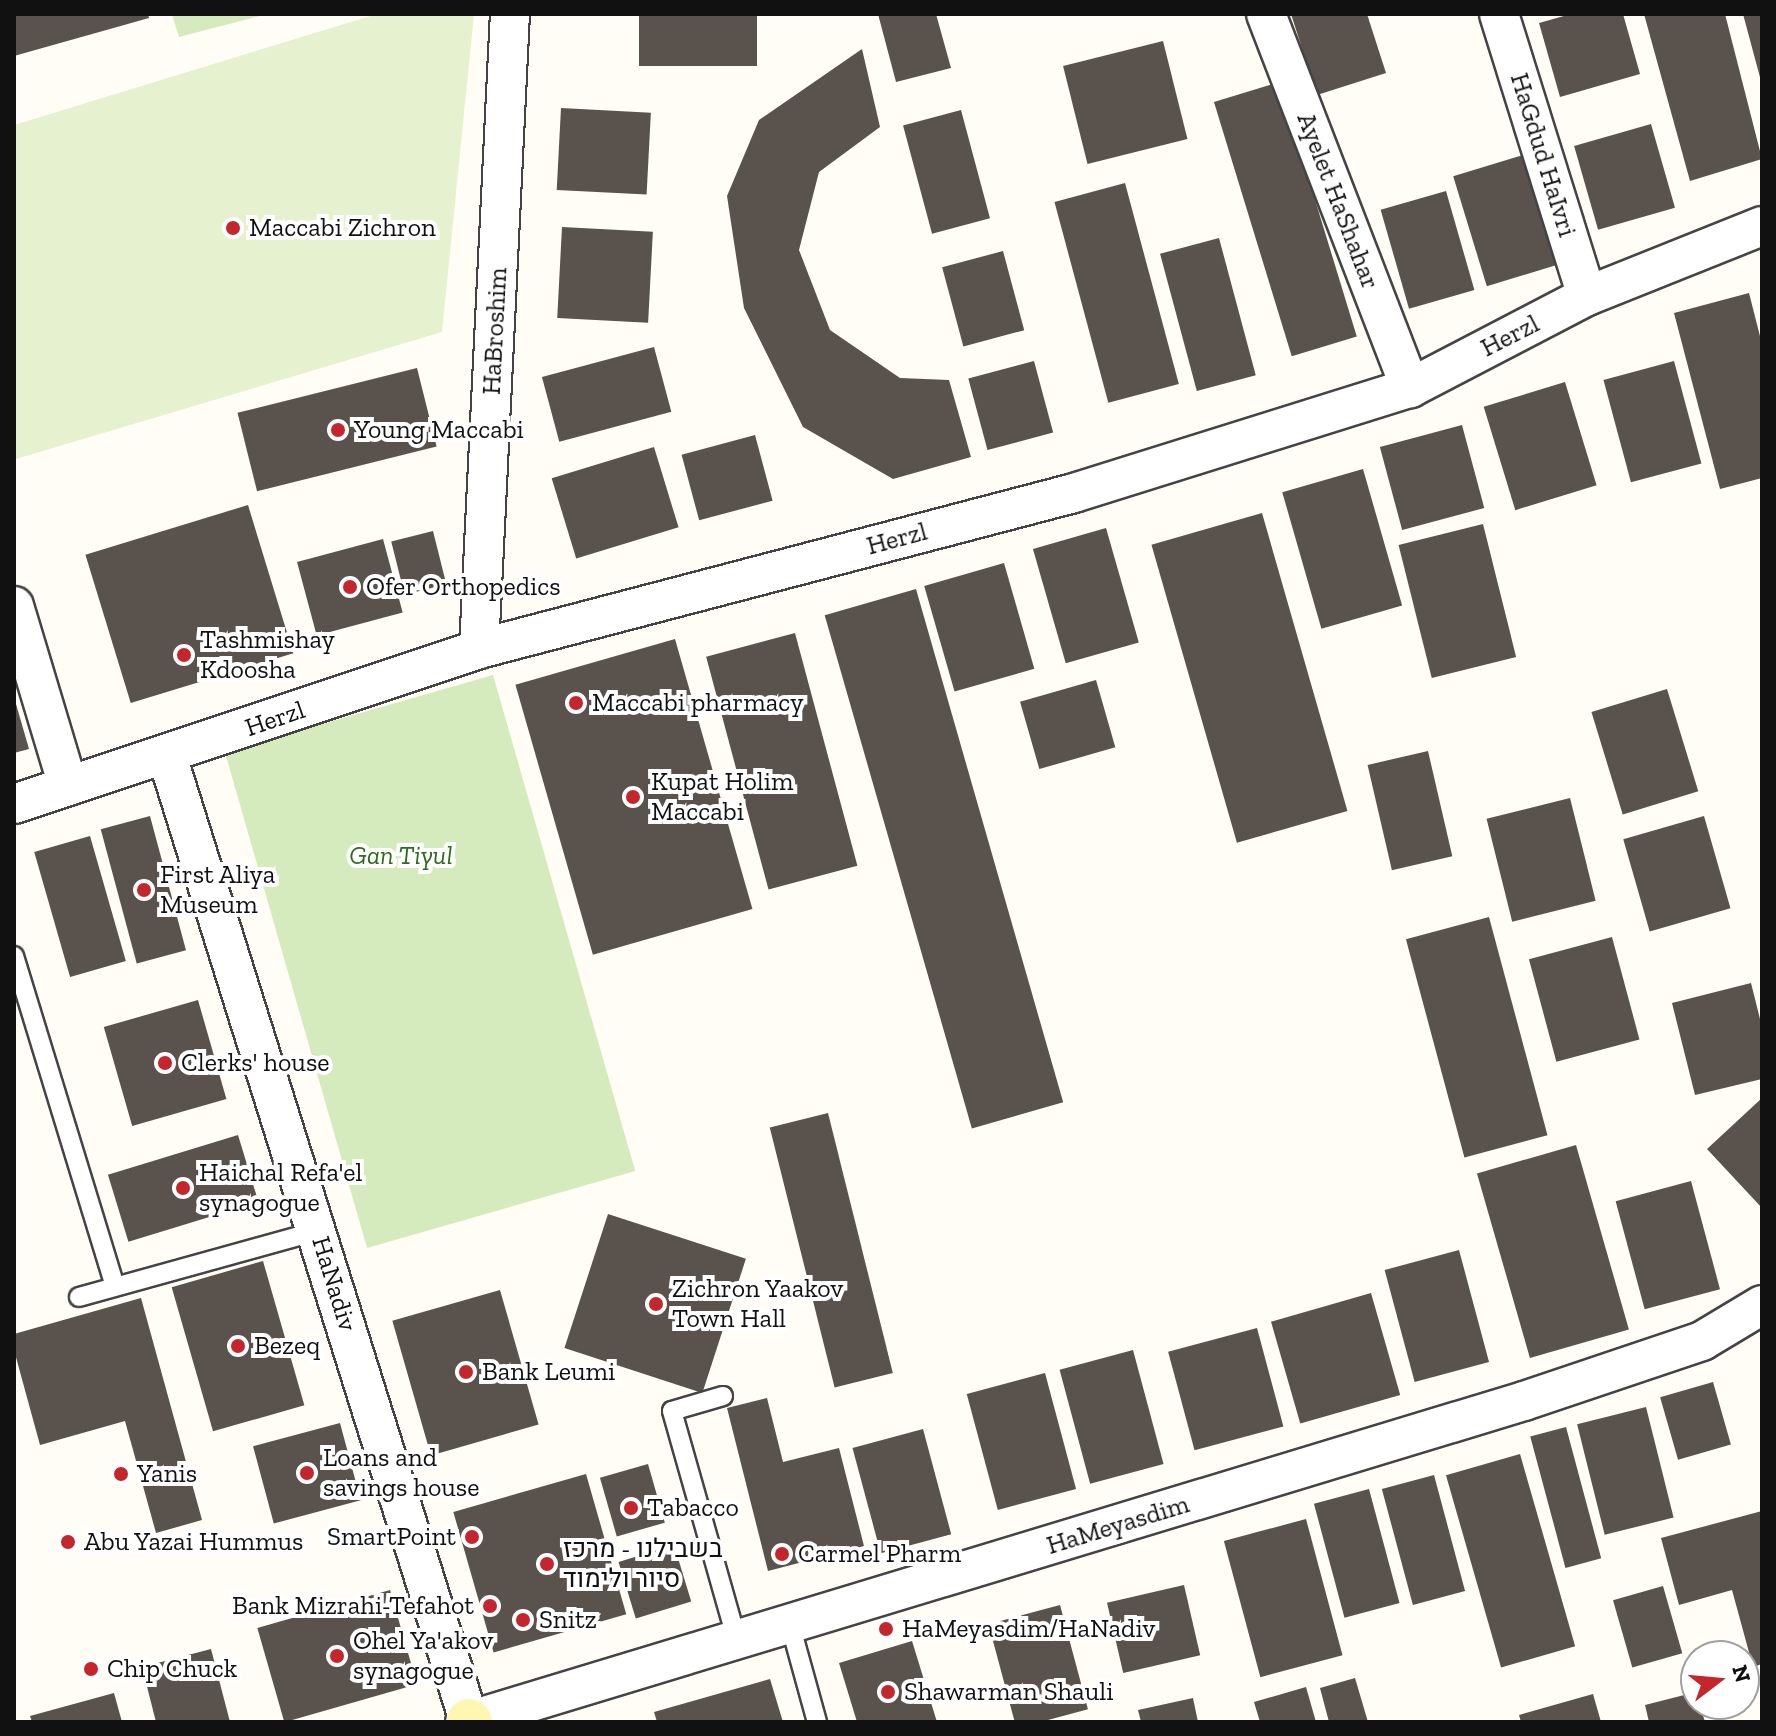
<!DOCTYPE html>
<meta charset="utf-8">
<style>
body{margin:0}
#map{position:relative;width:1776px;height:1736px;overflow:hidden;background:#fffdf5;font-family:"Zilla Slab",Heebo,serif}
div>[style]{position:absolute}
.green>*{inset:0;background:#d5ebbd;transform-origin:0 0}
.pitch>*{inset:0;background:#e6f2cf}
.building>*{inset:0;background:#5a524d;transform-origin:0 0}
.roads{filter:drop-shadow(2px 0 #444) drop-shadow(-2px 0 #444) drop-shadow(0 2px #444) drop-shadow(0 -2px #444)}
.lane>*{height:18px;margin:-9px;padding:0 9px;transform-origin:9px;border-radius:9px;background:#fff}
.street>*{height:38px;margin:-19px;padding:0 19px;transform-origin:19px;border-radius:19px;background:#fff}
.secondary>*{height:44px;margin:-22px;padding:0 22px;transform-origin:22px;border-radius:22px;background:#fff6b0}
.dots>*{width:22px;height:22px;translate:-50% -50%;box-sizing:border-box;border:4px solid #fff;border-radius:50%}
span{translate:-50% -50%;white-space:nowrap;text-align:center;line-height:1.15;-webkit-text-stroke:8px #fff;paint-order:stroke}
.street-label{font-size:26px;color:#111}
.poi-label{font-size:26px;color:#111}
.left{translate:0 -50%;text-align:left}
.right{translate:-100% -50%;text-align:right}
.park-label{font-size:26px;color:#2f6b1f;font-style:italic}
.frame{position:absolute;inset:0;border:16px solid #111;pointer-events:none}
.north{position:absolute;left:1680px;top:1640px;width:80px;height:80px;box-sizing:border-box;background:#fff;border:2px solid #a0a0a0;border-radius:50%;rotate:74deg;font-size:22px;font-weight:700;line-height:32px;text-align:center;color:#111}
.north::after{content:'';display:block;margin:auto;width:28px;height:36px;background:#c4262e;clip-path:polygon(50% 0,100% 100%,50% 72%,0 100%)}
</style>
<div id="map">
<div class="green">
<div style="clip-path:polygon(172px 14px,268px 14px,179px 37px)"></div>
<div style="left:493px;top:675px;width:516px;height:279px;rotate:74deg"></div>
</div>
<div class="pitch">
<div style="clip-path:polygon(377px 14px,474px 14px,442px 332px,16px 459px,14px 125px)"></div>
</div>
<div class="building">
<div style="clip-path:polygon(14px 14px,148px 14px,149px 18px,14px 56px)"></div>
<div style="left:639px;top:14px;width:118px;height:52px"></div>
<div style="clip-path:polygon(878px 14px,936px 14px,951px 68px,896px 82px)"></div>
<div style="clip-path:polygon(1291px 14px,1367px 14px,1386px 73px,1317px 95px)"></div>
<div style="clip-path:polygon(1571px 14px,1623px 14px,1640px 74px,1560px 97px,1539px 23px)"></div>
<div style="clip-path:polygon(1644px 14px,1725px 14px,1762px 159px,1690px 181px)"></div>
<div style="clip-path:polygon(1743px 14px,1762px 14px,1762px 81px,1761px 81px)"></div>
<div style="left:1163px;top:41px;width:101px;height:103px;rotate:76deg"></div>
<div style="clip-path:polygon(862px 49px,880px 127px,819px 172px,799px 250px,830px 330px,900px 378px,949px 380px,971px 457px,893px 479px,803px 427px,744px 308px,727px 196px,759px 120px)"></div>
<div style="left:1279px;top:82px;width:266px;height:68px;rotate:73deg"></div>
<div style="left:561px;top:108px;width:90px;height:82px;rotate:3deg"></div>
<div style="left:961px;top:110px;width:112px;height:60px;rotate:75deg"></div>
<div style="left:1651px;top:124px;width:87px;height:80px;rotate:74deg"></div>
<div style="left:1523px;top:155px;width:115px;height:73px;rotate:73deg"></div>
<div style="left:1125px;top:183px;width:208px;height:73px;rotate:75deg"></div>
<div style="left:1446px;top:191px;width:103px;height:68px;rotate:74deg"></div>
<div style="left:562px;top:227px;width:91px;height:91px;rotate:3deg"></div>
<div style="left:1219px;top:238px;width:142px;height:61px;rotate:75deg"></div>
<div style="left:1003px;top:251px;width:82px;height:63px;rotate:75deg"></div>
<div style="clip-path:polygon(1749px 293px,1762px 344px,1762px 478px,1720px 489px,1674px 313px)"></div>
<div style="left:654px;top:347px;width:67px;height:116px;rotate:75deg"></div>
<div style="left:1034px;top:361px;width:74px;height:68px;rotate:75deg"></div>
<div style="left:1674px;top:361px;width:106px;height:73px;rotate:75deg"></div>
<div style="left:417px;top:368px;width:81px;height:185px;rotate:76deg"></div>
<div style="left:1565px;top:382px;width:108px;height:85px;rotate:73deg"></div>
<div style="left:1462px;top:425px;width:86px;height:85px;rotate:75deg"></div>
<div style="left:755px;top:435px;width:68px;height:76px;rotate:75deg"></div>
<div style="left:654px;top:447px;width:84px;height:107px;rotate:73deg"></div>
<div style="left:1363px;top:469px;width:142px;height:84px;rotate:74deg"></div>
<div style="left:248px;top:505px;width:155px;height:170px;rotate:73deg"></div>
<div style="left:1262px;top:513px;width:310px;height:115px;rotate:74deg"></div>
<div style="left:1483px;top:524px;width:137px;height:87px;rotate:76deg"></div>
<div style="left:1106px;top:528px;width:119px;height:76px;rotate:74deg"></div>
<div style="left:433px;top:531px;width:55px;height:43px;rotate:76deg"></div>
<div style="left:383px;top:539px;width:76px;height:89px;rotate:75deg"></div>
<div style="left:1004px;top:563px;width:110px;height:83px;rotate:74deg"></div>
<div style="left:916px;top:589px;width:534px;height:95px;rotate:74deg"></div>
<div style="left:795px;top:633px;width:241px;height:92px;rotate:75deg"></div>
<div style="left:675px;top:639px;width:281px;height:166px;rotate:74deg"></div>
<div style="left:1096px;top:680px;width:70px;height:79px;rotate:74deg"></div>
<div style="left:1667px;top:689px;width:107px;height:79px;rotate:73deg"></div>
<div style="clip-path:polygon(14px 697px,29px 749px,14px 753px)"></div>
<div style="left:1428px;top:751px;width:108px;height:62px;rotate:77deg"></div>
<div style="left:1570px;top:798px;width:106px;height:86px;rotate:76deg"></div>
<div style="left:150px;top:816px;width:139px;height:51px;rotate:75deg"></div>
<div style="left:1704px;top:816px;width:96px;height:84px;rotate:74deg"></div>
<div style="left:90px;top:836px;width:130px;height:58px;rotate:74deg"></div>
<div style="left:1489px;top:917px;width:226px;height:86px;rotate:75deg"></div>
<div style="left:1612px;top:937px;width:106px;height:86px;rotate:75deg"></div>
<div style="clip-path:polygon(1751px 983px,1762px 1027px,1762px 1079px,1695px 1095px,1672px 1003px)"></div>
<div style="left:198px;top:1000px;width:103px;height:98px;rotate:74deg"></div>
<div style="clip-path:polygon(1762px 1098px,1762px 1208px,1707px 1149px)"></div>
<div style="left:828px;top:1113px;width:268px;height:60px;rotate:76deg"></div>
<div style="left:238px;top:1135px;width:70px;height:136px;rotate:73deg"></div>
<div style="left:1576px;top:1145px;width:192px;height:103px;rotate:74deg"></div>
<div style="left:1691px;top:1181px;width:112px;height:78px;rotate:75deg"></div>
<div style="left:608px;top:1214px;width:145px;height:141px;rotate:18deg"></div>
<div style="left:1459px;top:1250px;width:116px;height:77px;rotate:75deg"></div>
<div style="left:263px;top:1261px;width:150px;height:95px;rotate:74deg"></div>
<div style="left:500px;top:1290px;width:140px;height:112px;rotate:74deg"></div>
<div style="left:1371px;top:1293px;width:106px;height:104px;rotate:74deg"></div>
<div style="clip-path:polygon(141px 1298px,202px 1520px,156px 1533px,125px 1421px,40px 1445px,14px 1350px,14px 1334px)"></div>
<div style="left:1257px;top:1328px;width:102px;height:92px;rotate:75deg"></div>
<div style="left:1133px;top:1350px;width:118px;height:76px;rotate:75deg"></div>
<div style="left:1045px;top:1373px;width:120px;height:81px;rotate:75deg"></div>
<div style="left:1713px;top:1382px;width:65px;height:55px;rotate:74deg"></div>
<div style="clip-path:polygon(767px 1398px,783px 1462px,839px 1448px,864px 1546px,768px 1571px,727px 1408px)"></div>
<div style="left:1646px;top:1407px;width:114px;height:71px;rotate:76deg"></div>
<div style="left:340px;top:1423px;width:80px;height:90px;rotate:75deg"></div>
<div style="left:1566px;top:1427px;width:136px;height:37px;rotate:75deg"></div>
<div style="left:923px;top:1429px;width:109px;height:73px;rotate:75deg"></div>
<div style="left:1520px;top:1454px;width:200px;height:77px;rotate:74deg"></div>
<div style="left:648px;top:1464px;width:61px;height:50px;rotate:74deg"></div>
<div style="left:586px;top:1474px;width:146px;height:138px;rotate:74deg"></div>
<div style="left:1434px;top:1475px;width:120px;height:54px;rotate:75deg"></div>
<div style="left:1369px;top:1489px;width:118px;height:57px;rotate:75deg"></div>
<div style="clip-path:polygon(1762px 1511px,1762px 1664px,1753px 1667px,1732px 1590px,1679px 1605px,1661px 1538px)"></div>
<div style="left:1306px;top:1519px;width:141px;height:85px;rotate:75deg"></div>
<div style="left:674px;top:1545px;width:59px;height:58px;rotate:73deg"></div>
<div style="left:1184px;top:1585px;width:72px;height:79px;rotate:77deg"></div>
<div style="left:1663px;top:1586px;width:70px;height:52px;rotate:74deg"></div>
<div style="left:390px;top:1590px;width:98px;height:138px;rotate:74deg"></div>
<div style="left:1060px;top:1605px;width:108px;height:74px;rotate:75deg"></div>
<div style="clip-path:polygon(912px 1641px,937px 1722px,857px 1722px,839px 1663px)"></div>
<div style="clip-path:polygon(211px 1649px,230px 1722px,156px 1722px,142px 1667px)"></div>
<div style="clip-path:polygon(1355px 1678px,1368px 1722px,1329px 1722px,1320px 1688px)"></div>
<div style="clip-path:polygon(770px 1679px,783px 1722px,657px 1722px,654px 1712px)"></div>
<div style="clip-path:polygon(1306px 1687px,1316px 1722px,1260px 1722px,1254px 1702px)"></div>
<div style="clip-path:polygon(1696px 1692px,1705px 1722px,1649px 1722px,1645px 1705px)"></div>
<div style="clip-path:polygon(114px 1693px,122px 1722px,32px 1722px,30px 1716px)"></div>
<div style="clip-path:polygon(1593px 1694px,1601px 1722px,1521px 1722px,1519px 1715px)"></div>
<div style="clip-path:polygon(1193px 1698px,1198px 1722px,1141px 1722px,1138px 1710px)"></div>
</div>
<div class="roads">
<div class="lane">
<div style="left:14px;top:956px;width:345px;rotate:73deg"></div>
<div style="left:79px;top:1297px;width:247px;rotate:-15.5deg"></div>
<div style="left:723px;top:1396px;width:53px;rotate:163.6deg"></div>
<div style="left:672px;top:1411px;width:238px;rotate:74.2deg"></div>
<div style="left:790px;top:1624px;width:102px;rotate:74.6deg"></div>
</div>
<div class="street">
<div style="left:1266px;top:14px;width:401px;rotate:68.9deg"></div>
<div style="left:1499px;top:14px;width:295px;rotate:72.7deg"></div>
<div style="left:14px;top:606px;width:188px;rotate:73.3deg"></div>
<div style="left:479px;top:649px;width:636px;rotate:-87.21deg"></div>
<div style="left:167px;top:756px;width:1011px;rotate:72.62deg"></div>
<div style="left:14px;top:804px;width:490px;rotate:-18.4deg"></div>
<div style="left:479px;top:649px;width:615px;rotate:-14.69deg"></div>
<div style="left:1074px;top:493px;width:352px;rotate:-17.4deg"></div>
<div style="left:1410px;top:388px;width:199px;rotate:-27.5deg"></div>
<div style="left:1587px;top:296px;width:188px;rotate:-21.8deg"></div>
<div style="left:465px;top:1722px;width:1107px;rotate:-16.86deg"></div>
<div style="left:1524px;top:1401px;width:188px;rotate:-18.6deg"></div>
<div style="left:1702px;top:1341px;width:70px;rotate:-31deg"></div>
</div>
<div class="secondary">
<div style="left:469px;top:1721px;width:1px;rotate:45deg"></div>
</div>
</div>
<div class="dots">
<div style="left:233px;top:228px;background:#c4262e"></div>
<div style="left:338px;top:430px;background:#c4262e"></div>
<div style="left:350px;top:587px;background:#c4262e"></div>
<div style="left:184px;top:655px;background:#c4262e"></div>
<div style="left:576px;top:703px;background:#c4262e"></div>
<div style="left:633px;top:797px;background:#c4262e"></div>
<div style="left:144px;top:890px;background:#c4262e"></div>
<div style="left:165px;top:1063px;background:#c4262e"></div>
<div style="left:183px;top:1188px;background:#c4262e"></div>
<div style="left:656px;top:1304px;background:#c4262e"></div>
<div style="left:238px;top:1346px;background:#c4262e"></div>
<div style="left:466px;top:1372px;background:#c4262e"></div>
<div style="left:307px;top:1473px;background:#c4262e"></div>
<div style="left:121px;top:1474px;background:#c4262e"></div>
<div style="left:631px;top:1508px;background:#c4262e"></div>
<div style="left:472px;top:1537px;background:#c4262e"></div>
<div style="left:68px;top:1542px;background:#c4262e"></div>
<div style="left:782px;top:1554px;background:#c4262e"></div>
<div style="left:547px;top:1564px;background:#c4262e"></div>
<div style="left:490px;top:1606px;background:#c4262e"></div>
<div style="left:523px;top:1620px;background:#c4262e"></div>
<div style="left:886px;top:1629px;background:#c4262e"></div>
<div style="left:337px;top:1656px;background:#c4262e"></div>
<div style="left:91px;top:1669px;background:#c4262e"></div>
<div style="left:888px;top:1692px;background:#c4262e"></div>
</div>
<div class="street-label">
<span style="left:1543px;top:155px;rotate:73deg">HaGdud HaIvri</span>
<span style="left:1338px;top:201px;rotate:69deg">Ayelet HaShahar</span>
<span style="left:495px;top:331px;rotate:-87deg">HaBroshim</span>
<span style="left:1510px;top:336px;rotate:-27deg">Herzl</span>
<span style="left:897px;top:539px;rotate:-15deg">Herzl</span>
<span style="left:275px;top:719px;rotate:-19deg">Herzl</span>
<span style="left:334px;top:1284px;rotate:73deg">HaNadiv</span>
<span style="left:1118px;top:1525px;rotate:-17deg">HaMeyasdim</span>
</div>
<div class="poi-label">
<span class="left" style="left:249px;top:228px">Maccabi Zichron</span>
<span class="left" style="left:354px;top:430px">Young Maccabi</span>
<span class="left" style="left:366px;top:587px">Ofer Orthopedics</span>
<span class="left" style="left:200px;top:655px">Tashmishay<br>Kdoosha</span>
<span class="left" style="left:592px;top:703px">Maccabi pharmacy</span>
<span class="left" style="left:651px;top:797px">Kupat Holim<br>Maccabi</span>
<span class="left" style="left:160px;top:890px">First Aliya<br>Museum</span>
<span class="left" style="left:181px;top:1063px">Clerks' house</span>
<span class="left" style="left:199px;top:1188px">Haichal Refa'el<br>synagogue</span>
<span class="left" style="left:672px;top:1304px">Zichron Yaakov<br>Town Hall</span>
<span class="left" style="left:254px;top:1346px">Bezeq</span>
<span class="left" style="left:482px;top:1372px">Bank Leumi</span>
<span class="left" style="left:323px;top:1473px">Loans and<br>savings house</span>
<span class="left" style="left:137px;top:1474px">Yanis</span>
<span class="left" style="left:647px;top:1508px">Tabacco</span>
<span class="right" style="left:456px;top:1537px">SmartPoint</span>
<span class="left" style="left:84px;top:1542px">Abu Yazai Hummus</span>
<span class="left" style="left:563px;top:1564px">בשבילנו - מרכז<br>סיור ולימוד</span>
<span class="left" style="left:798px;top:1554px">Carmel Pharm</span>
<span class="right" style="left:474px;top:1606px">Bank Mizrahi-Tefahot</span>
<span class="left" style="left:539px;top:1620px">Snitz</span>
<span class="left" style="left:902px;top:1629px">HaMeyasdim/HaNadiv</span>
<span class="left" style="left:353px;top:1656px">Ohel Ya'akov<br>synagogue</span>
<span class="left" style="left:107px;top:1669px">Chip Chuck</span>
<span class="left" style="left:904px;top:1692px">Shawarman Shauli</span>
</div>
<div class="park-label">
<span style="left:401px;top:856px">Gan Tiyul</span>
</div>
<div class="frame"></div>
<div class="north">N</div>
</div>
